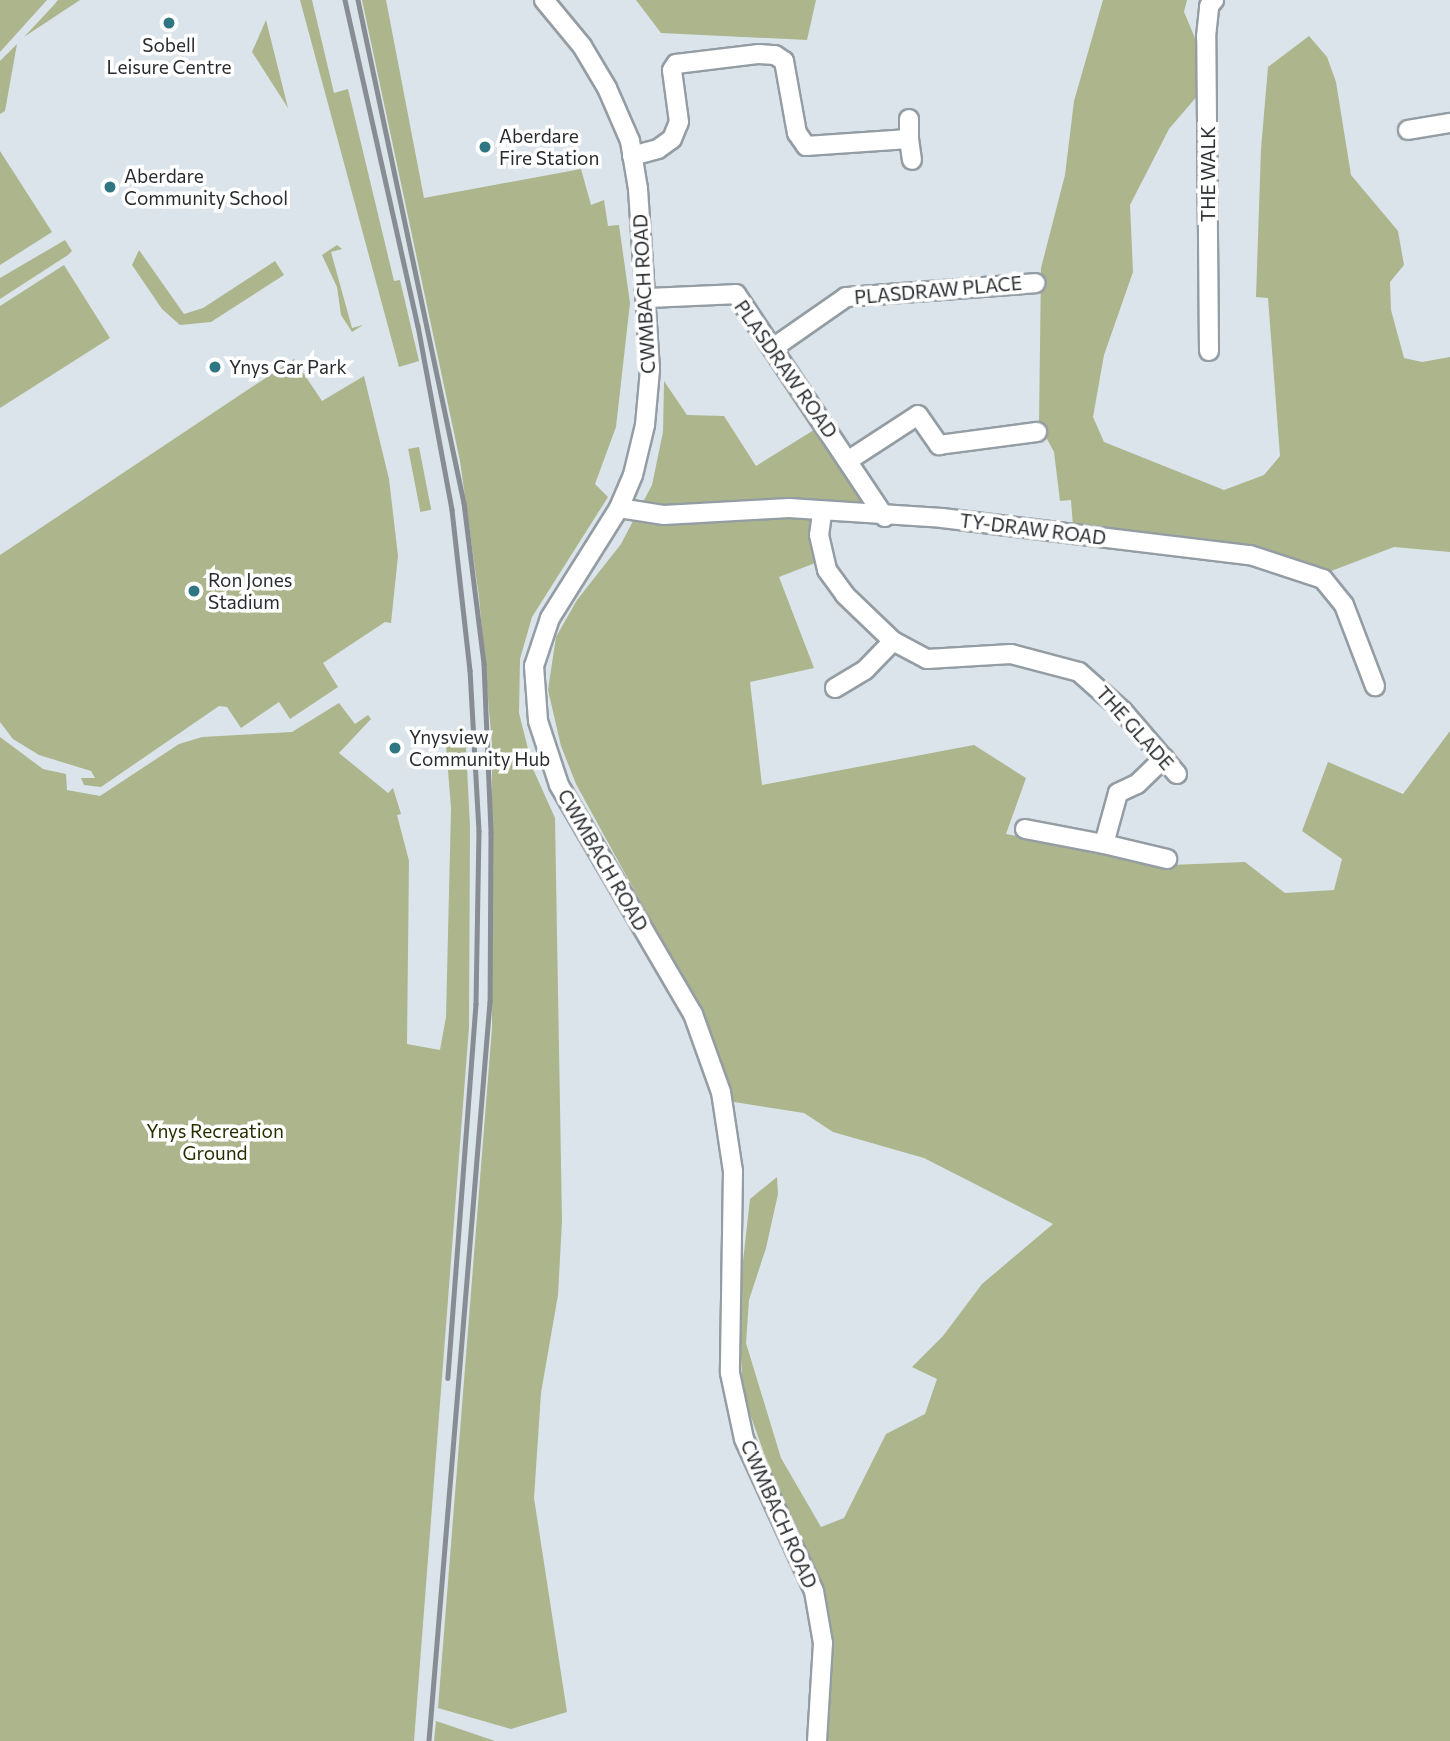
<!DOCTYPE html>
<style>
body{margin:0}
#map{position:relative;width:1450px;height:1741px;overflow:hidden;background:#dbe4eb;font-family:Commissioner,sans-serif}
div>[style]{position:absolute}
.green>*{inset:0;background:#acb58c;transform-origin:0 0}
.roads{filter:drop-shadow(2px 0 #949da3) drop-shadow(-2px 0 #949da3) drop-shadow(0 2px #949da3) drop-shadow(0 -2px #949da3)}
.street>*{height:18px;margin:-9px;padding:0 9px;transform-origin:9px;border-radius:9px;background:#fff}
.rail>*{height:4.5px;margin:-2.25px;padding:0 2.25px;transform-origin:2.25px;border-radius:2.25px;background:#878d92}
.dots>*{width:19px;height:19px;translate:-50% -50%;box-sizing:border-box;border:4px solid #fff;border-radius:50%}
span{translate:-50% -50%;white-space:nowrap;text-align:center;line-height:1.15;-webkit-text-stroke:7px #fff;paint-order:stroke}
.poi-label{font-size:19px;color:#292c2f}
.left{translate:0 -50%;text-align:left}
.street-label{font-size:19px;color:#292c2f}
.park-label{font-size:19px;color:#272e00}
</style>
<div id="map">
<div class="green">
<div style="clip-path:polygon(0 0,47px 0,0 52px)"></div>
<div style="clip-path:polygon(58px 0,80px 0,24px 37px,53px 6px)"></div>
<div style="clip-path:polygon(300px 0,312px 0,334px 93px,348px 89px,394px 281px,400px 280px,419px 361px,399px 367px)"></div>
<div style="clip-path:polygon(362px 0,386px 0,424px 198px,581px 169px,591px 205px,604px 200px,608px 226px,619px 225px,630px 303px,616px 427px,595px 484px,608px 497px,532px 617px,520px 659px,519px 713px,533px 769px,555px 818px,562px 1221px,558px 1295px,541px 1393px,534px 1498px,567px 1712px,511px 1729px,438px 1708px,492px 1028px,492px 744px,479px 597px,460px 461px)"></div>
<div style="clip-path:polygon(636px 0,816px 0,807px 40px,661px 33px)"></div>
<div style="clip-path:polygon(1103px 0,1187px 0,1184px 12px,1195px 38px,1198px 95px,1169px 129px,1130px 205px,1133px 272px,1104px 355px,1093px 417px,1104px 442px,1224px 490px,1264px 475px,1280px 456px,1268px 298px,1256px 297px,1261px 149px,1268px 67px,1309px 36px,1327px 57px,1336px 82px,1351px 175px,1398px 231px,1404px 265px,1390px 282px,1391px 310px,1404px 358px,1422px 362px,1450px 357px,1450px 552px,1394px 547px,1326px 573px,1073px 526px,1071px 500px,1060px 501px,1054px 452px,1039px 424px,1041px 268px,1065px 175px,1074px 101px)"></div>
<div style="clip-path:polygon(266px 20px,288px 108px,252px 52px)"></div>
<div style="clip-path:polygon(17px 44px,5px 111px,0 114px,0 61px)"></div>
<div style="clip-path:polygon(0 151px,52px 232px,0 265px)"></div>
<div style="clip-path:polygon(65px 240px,72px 251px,68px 255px,0 299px,0 278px)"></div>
<div style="clip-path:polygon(337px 245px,342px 249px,331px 252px,352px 328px,363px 325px,352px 332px,341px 315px,337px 287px,322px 255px)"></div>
<div style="clip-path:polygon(139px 250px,184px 314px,203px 308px,275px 261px,284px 275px,211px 322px,180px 325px,162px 309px,132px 265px)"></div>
<div style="clip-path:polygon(64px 265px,110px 338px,0 408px,0 306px)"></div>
<div style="clip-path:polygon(294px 359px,322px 401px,364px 376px,389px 479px,398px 556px,391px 623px,385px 622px,323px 663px,338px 687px,290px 719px,279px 702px,241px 728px,227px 707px,219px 706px,101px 787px,84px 785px,81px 778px,95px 778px,91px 771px,39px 755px,13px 739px,0 722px,0 555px)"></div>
<div style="clip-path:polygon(664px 381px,687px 415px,724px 416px,756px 466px,817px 428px,869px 508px,811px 503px,815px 563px,779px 577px,814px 668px,750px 682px,762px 785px,974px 745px,1026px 778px,1006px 834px,1171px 865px,1245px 862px,1285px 893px,1334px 890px,1342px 859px,1302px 831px,1328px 762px,1403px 794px,1450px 731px,1450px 1741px,824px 1741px,832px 1669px,829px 1638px,743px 1394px,738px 1306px,750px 1199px,777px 1177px,778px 1194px,766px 1248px,749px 1300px,746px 1343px,781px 1458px,821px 1527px,844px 1518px,886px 1434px,925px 1414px,937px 1379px,912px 1367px,943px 1336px,982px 1284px,1053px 1224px,924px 1158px,833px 1132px,804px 1113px,734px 1102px,708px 1025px,576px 784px,561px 746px,548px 690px,556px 637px,577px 600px,621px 544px,652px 485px,663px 432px)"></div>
<div style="left:419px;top:447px;width:64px;height:11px;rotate:79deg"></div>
<div style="clip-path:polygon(339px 703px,355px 724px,368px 715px,371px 719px,339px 753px,388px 793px,393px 788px,401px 814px,397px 815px,409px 861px,407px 1044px,440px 1050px,446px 1017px,451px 808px,445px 733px,465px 727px,470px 827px,469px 1027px,414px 1741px,0 1741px,0 737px,43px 769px,66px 774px,67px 790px,100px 796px,179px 744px,202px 737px,292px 732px)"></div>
<div style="clip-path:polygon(436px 1721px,495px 1741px,434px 1741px)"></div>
</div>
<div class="roads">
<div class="street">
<div style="left:544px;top:0;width:60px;rotate:50.4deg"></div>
<div style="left:582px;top:46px;width:49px;rotate:59.2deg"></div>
<div style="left:607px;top:88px;width:58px;rotate:66.5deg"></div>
<div style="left:630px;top:141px;width:49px;rotate:80.5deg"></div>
<div style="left:638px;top:189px;width:181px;rotate:86.2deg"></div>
<div style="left:650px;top:370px;width:55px;rotate:95.2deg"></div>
<div style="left:645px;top:425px;width:51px;rotate:103.5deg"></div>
<div style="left:633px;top:475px;width:36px;rotate:113deg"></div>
<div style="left:619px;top:508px;width:130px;rotate:122.1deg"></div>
<div style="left:550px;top:618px;width:51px;rotate:108.4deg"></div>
<div style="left:534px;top:666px;width:55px;rotate:85.8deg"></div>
<div style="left:538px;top:721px;width:67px;rotate:71.8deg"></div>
<div style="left:559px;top:785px;width:265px;rotate:59.7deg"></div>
<div style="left:693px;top:1014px;width:83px;rotate:70.3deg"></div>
<div style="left:721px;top:1092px;width:80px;rotate:81.4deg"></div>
<div style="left:733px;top:1171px;width:202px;rotate:90.9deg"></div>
<div style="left:730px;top:1373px;width:67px;rotate:78deg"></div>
<div style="left:744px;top:1439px;width:167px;rotate:65.3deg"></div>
<div style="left:814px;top:1591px;width:53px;rotate:80.2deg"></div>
<div style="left:823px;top:1643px;width:98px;rotate:93.5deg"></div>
<div style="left:1408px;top:130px;width:43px;rotate:-9.5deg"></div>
<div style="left:909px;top:139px;width:20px;rotate:-90deg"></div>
<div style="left:632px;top:156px;width:27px;rotate:-15deg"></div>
<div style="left:658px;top:149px;width:17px;rotate:-36deg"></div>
<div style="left:672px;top:139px;width:18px;rotate:-68deg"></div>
<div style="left:679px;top:122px;width:52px;rotate:-97.7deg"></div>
<div style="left:672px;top:70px;width:7px;rotate:-56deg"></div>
<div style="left:676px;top:64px;width:84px;rotate:-6.9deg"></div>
<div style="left:759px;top:54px;width:16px;rotate:4deg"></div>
<div style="left:775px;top:55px;width:11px;rotate:34deg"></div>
<div style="left:784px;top:61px;width:73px;rotate:79.8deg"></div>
<div style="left:797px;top:133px;width:16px;rotate:55deg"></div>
<div style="left:806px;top:146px;width:103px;rotate:-3.9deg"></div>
<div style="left:909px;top:139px;width:21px;rotate:82deg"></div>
<div style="left:646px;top:298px;width:90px;rotate:-2.5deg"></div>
<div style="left:736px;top:294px;width:268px;rotate:56.3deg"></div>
<div style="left:773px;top:348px;width:89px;rotate:-34.9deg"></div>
<div style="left:846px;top:297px;width:190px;rotate:-4.2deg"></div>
<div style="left:1209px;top:351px;width:314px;rotate:-90.5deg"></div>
<div style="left:1206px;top:37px;width:31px;rotate:-84deg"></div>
<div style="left:1209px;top:6px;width:8px;rotate:-50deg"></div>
<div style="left:849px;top:460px;width:82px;rotate:-33.1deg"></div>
<div style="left:918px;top:415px;width:37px;rotate:55deg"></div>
<div style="left:939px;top:445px;width:99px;rotate:-7.6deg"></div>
<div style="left:619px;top:508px;width:46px;rotate:8.8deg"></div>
<div style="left:664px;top:515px;width:125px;rotate:-3.2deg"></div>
<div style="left:789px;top:508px;width:153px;rotate:3.7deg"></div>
<div style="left:942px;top:518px;width:310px;rotate:6.9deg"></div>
<div style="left:1250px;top:555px;width:77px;rotate:18.2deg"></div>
<div style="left:1323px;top:579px;width:33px;rotate:51deg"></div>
<div style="left:1344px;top:605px;width:87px;rotate:69.1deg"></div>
<div style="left:822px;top:514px;width:21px;rotate:98deg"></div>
<div style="left:819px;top:535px;width:36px;rotate:77deg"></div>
<div style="left:827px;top:570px;width:31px;rotate:54deg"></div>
<div style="left:845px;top:595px;width:66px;rotate:43.8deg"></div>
<div style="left:893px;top:641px;width:38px;rotate:28deg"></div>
<div style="left:927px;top:659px;width:84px;rotate:-3.4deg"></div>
<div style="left:1011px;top:654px;width:70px;rotate:14.8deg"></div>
<div style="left:1079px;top:672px;width:59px;rotate:41.6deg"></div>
<div style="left:1123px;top:711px;width:83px;rotate:49.4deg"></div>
<div style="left:835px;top:688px;width:35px;rotate:-31deg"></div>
<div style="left:865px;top:670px;width:40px;rotate:-46deg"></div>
<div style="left:1164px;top:758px;width:37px;rotate:136deg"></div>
<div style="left:1137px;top:784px;width:21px;rotate:155deg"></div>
<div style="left:1118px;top:793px;width:53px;rotate:105.4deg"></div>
<div style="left:1104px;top:844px;width:65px;rotate:13.4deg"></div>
<div style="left:1025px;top:829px;width:80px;rotate:10.8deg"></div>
</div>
</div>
<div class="rail">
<div style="left:345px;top:0;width:334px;rotate:77.4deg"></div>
<div style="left:418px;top:326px;width:187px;rotate:79.5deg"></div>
<div style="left:452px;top:510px;width:161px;rotate:83.6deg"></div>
<div style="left:470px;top:670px;width:161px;rotate:86.8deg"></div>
<div style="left:479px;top:831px;width:173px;rotate:91deg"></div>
<div style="left:476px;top:1004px;width:375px;rotate:94.3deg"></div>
<div style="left:358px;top:0;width:514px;rotate:78.1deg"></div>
<div style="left:464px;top:503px;width:162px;rotate:82.9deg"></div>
<div style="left:484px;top:664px;width:169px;rotate:87.6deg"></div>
<div style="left:491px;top:833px;width:169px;rotate:90.3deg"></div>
<div style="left:490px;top:1002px;width:742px;rotate:94.72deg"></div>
</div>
<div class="dots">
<div style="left:169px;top:23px;background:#2e7681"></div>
<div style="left:485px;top:147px;background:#2e7681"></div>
<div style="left:110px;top:187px;background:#2e7681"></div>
<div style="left:215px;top:367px;background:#2e7681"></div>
<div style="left:194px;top:591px;background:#2e7681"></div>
<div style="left:395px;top:748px;background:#2e7681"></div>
</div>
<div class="poi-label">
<span style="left:169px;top:56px">Sobell<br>Leisure Centre</span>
<span class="left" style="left:499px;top:147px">Aberdare<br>Fire Station</span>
<span class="left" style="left:124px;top:187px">Aberdare<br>Community School</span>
<span class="left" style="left:229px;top:367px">Ynys Car Park</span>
<span class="left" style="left:208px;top:591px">Ron Jones<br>Stadium</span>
<span class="left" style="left:409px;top:748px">Ynysview<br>Community Hub</span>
</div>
<div class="street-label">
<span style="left:1208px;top:174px;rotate:-90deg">THE WALK</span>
<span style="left:938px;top:290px;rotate:-5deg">PLASDRAW PLACE</span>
<span style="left:644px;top:294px;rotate:-93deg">CWMBACH ROAD</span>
<span style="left:786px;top:369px;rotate:55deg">PLASDRAW ROAD</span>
<span style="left:1033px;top:529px;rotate:7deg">TY-DRAW ROAD</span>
<span style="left:1135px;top:728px;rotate:48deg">THE GLADE</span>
<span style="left:603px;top:860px;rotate:60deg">CWMBACH ROAD</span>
<span style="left:779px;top:1514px;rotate:66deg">CWMBACH ROAD</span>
</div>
<div class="park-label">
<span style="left:215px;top:1142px">Ynys Recreation<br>Ground</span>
</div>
</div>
